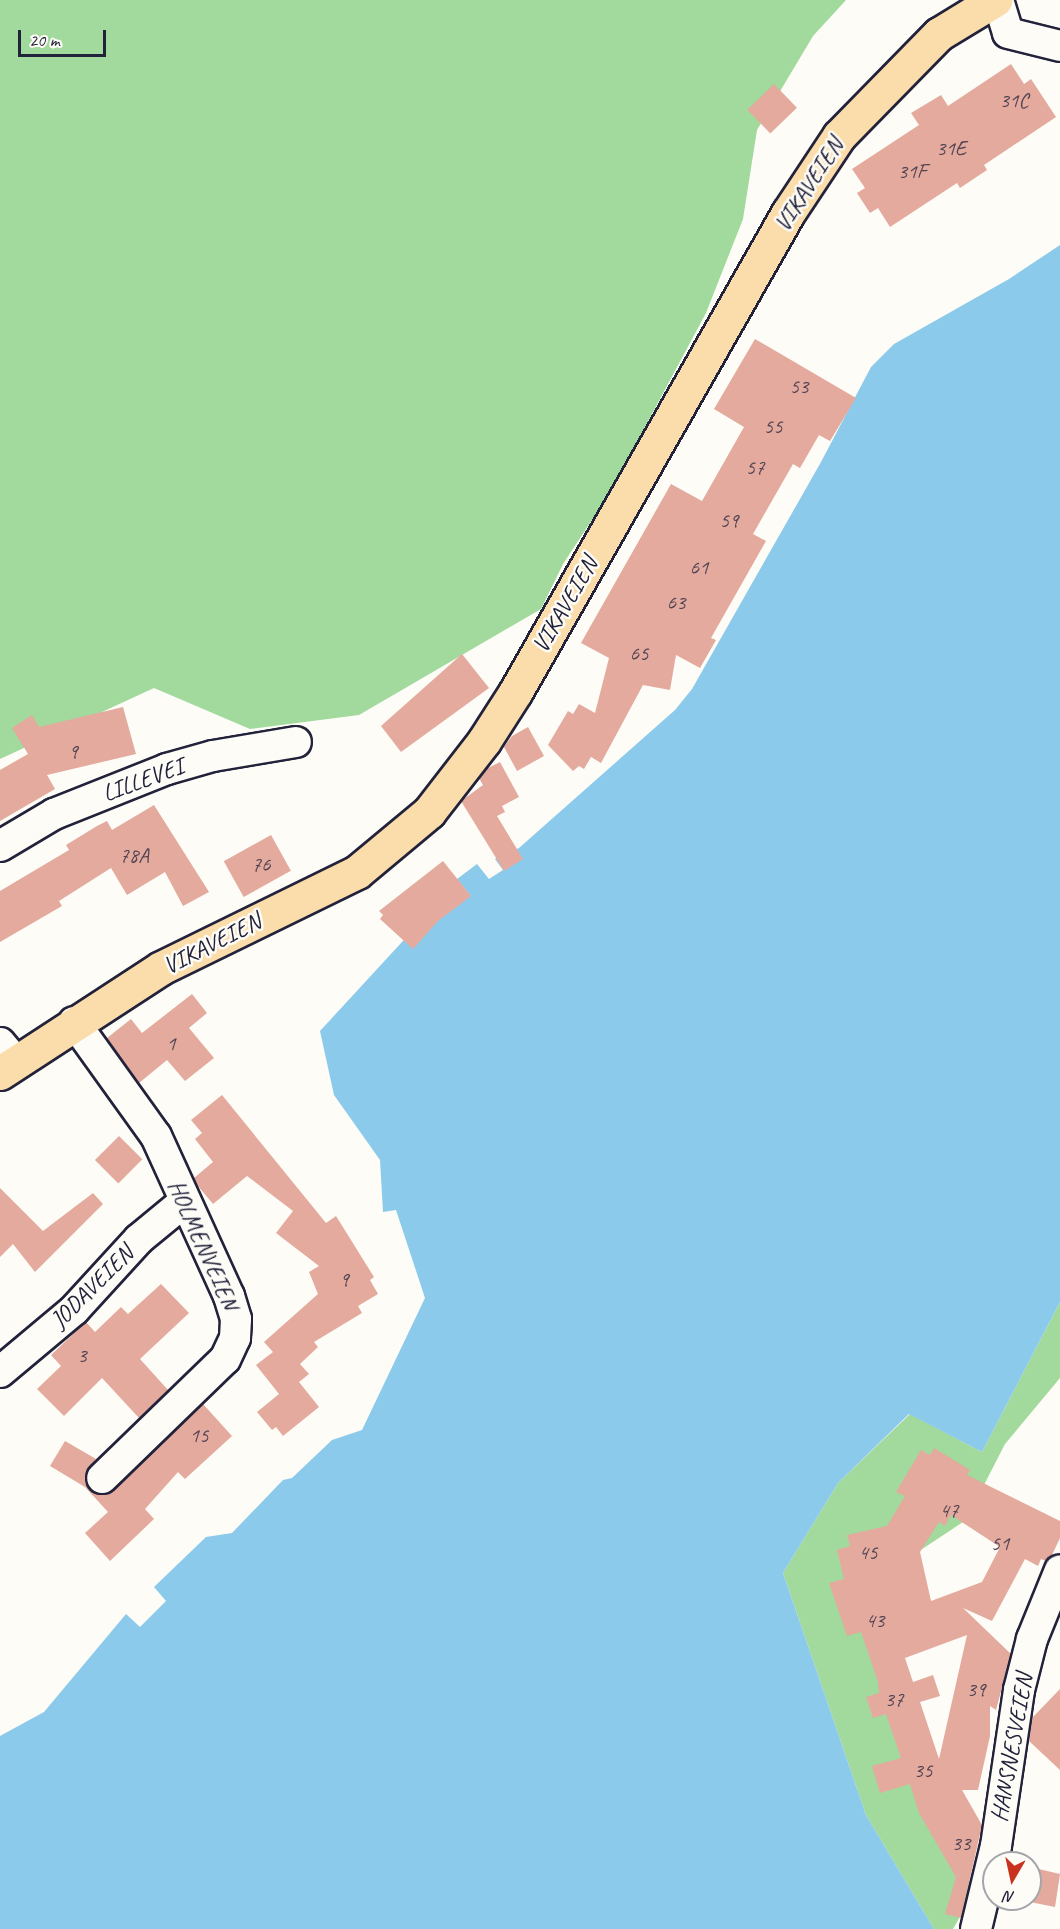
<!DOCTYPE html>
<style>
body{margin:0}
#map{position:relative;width:1060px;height:1929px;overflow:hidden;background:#fdfcf7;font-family:Caveat,sans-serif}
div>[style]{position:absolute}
.green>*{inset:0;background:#a2d99d}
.water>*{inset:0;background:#8bcaeb}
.building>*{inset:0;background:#e3aa9d;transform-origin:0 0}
.roads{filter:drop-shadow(2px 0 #22223b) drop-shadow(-2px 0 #22223b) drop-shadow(0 2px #22223b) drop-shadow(0 -2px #22223b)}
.minor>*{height:30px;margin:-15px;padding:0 15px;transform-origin:15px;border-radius:15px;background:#fdfcf7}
.major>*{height:33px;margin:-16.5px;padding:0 16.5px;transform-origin:16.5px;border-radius:16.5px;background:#fbddab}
span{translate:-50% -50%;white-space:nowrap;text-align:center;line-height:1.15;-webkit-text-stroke:5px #fdfcf7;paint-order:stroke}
.number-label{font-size:21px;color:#524454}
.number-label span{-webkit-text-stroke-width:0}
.street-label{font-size:24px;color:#22223b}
.north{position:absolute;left:982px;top:1851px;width:60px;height:60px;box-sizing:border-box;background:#fdfcf7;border:2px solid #a5a5ac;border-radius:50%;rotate:189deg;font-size:16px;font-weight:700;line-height:24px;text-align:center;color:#22223b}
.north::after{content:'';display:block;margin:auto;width:21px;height:27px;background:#c8321e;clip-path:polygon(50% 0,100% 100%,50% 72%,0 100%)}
.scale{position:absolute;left:18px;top:30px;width:88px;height:27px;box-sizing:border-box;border:3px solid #22223b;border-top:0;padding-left:8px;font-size:18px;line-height:21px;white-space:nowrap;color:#22223b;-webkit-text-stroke:4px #fdfcf7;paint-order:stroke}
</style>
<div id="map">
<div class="green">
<div style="clip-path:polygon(0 0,846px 0,813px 36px,757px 130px,743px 219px,706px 313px,609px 494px,563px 564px,541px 609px,359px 715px,250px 729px,154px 688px,0 759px)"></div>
<div style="clip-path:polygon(1060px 1302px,1060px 1378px,1005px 1444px,966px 1520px,874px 1581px,893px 1709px,974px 1892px,953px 1929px,934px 1929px,866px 1815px,783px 1573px,838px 1483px,910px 1414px,982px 1452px)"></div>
</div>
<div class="water">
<div style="clip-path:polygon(1060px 245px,1060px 1302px,982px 1452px,909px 1414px,838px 1483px,783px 1573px,866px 1815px,934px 1929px,0 1929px,0 1736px,44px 1712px,126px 1614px,140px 1627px,166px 1601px,154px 1587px,206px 1537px,232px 1533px,283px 1480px,292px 1478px,332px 1440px,362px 1430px,425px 1298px,396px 1210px,383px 1212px,380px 1160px,334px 1095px,320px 1031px,437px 904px,470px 895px,457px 879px,477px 864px,489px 879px,503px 870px,495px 859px,519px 848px,675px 710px,692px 689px,821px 462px,871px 367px,894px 344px,1009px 279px)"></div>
</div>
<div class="building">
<div style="clip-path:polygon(1011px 64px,1024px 84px,1031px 79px,1056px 117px,984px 165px,987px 170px,960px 188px,957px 183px,890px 227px,878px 208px,870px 213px,857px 193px,865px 188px,852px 169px,919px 125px,911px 113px,941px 95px,948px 106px)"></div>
<div style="left:774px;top:84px;width:33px;height:37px;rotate:46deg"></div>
<div style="clip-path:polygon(755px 339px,856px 398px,830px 441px,819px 435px,800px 468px,793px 464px,753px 534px,766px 541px,711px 638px,716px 640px,700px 668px,676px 655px,670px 690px,643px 685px,601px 763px,591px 757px,584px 769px,579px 766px,573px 771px,548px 745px,568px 711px,573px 714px,579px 704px,595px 713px,609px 658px,581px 643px,671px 484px,702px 501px,744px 427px,714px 409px)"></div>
<div style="clip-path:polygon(462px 654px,489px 688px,401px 752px,381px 726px)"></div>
<div style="clip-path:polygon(123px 707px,136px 754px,47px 775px,55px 789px,0 821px,0 770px,28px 754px,12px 728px,32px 715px,39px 727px)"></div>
<div style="clip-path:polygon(528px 727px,544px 756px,517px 771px,504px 747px,512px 736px)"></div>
<div style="clip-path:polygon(500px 762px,519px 797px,502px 806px,505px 812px,497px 816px,523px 859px,504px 871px,461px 801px,483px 785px,479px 778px,486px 769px)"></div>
<div style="clip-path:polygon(154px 805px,209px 892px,183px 906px,165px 872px,127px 895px,111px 868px,59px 901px,62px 906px,0 942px,0 891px,69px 850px,66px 845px,97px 826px,107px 821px,112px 830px)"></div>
<div style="left:271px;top:835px;width:41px;height:54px;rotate:61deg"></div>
<div style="clip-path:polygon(443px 861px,471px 896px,438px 921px,413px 949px,380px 919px,383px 915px,379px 911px)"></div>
<div style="clip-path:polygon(192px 994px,207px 1013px,189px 1028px,214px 1058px,185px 1081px,167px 1060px,139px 1083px,107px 1038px,131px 1019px,142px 1033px)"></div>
<div style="clip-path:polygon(222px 1095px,326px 1223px,336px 1216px,374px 1277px,370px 1280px,378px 1294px,358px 1306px,362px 1313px,314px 1342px,318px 1347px,300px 1364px,309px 1374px,299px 1382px,319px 1407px,283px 1436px,276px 1427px,272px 1430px,257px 1412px,279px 1394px,256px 1365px,273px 1352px,264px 1342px,318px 1294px,309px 1272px,319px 1266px,276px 1233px,293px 1211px,247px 1176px,213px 1204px,198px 1186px,194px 1178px,213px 1162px,195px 1139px,202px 1133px,191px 1120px)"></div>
<div style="left:119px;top:1136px;width:33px;height:34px;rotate:45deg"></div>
<div style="clip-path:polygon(0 1188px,43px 1231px,93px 1193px,103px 1204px,35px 1272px,13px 1244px,0 1257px)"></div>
<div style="clip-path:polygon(161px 1284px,189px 1313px,140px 1359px,168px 1390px,139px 1418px,102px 1378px,64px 1416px,37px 1389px,61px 1366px,51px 1355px,86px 1322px,95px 1332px,121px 1307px,128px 1314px)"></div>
<div style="clip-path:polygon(203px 1404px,232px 1436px,185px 1479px,178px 1472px,145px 1509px,154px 1519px,110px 1561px,85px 1533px,108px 1512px,85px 1487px,50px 1466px,65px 1441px,96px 1459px,86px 1473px,85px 1483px,97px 1494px,107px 1495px)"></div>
<div style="clip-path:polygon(evenodd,934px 1448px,970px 1470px,967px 1475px,1060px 1521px,1060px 1538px,1052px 1555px,1046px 1561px,1041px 1559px,1038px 1566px,1025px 1559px,992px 1621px,963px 1608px,1011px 1654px,996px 1710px,990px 1706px,990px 1736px,978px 1790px,962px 1790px,982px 1825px,961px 1918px,945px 1914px,956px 1877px,919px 1813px,910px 1784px,880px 1793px,872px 1766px,901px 1758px,886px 1714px,873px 1718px,866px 1697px,879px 1693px,878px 1682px,861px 1632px,847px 1636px,829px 1583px,844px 1579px,837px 1550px,850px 1546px,847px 1535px,887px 1526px,905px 1496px,896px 1492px,921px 1450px,930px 1455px,934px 1448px,951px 1515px,1000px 1547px,982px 1582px,931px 1601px,920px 1552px,939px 1522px,945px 1526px,951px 1515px,934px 1448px,967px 1635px,939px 1759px,920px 1702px,940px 1696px,933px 1675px,913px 1682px,905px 1658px,967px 1635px)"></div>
<div style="clip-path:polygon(1060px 1689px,1060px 1770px,1029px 1741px,1032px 1718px)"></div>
<div style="clip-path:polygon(1030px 1867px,1060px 1874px,1055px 1907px,1030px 1902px)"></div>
</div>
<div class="roads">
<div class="minor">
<div style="left:998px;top:0;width:34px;rotate:73deg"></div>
<div style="left:1008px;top:33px;width:54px;rotate:14deg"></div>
<div style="left:0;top:846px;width:63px;rotate:-30.7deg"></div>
<div style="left:54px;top:814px;width:122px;rotate:-21.7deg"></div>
<div style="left:167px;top:769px;width:48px;rotate:-15.8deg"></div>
<div style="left:213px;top:756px;width:84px;rotate:-9.6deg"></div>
<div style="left:74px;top:1022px;width:140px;rotate:54.3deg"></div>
<div style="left:156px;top:1136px;width:176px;rotate:65.5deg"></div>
<div style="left:229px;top:1296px;width:24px;rotate:73deg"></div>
<div style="left:236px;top:1319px;width:19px;rotate:93deg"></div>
<div style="left:235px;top:1338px;width:23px;rotate:115deg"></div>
<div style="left:225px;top:1359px;width:171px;rotate:135.9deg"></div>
<div style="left:0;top:1043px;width:23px;rotate:50deg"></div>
<div style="left:0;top:1372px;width:97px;rotate:-40deg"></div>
<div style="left:74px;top:1310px;width:96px;rotate:-47.5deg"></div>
<div style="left:139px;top:1239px;width:58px;rotate:-39.4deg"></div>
<div style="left:976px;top:1929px;width:85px;rotate:-76.5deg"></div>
<div style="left:996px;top:1846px;width:158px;rotate:-81.6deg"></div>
<div style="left:1019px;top:1690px;width:53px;rotate:-75.7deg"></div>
<div style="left:1032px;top:1639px;width:74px;rotate:-67.9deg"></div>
</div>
<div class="major">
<div style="left:0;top:1073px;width:192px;rotate:-33.1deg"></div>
<div style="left:161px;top:968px;width:218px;rotate:-26.1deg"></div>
<div style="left:357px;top:872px;width:94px;rotate:-39.8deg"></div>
<div style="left:429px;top:812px;width:90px;rotate:-52.2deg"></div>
<div style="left:484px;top:741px;width:59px;rotate:-57.4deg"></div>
<div style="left:516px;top:691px;width:550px;rotate:-60.36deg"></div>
<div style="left:788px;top:213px;width:92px;rotate:-56.5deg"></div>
<div style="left:839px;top:136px;width:143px;rotate:-45.6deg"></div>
<div style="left:939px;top:34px;width:66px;rotate:-31.3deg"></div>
</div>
</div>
<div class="number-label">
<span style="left:1014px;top:100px">31C</span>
<span style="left:951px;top:148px">31E</span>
<span style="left:912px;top:171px">31F</span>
<span style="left:799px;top:386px">53</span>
<span style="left:773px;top:426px">55</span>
<span style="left:755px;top:467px">57</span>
<span style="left:729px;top:520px">59</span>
<span style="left:699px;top:567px">61</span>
<span style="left:676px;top:602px">63</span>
<span style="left:639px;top:653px">65</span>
<span style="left:73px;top:751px">9</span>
<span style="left:134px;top:855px">78A</span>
<span style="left:261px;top:864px">76</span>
<span style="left:171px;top:1043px">1</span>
<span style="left:344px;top:1279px">9</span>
<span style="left:82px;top:1355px">3</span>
<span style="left:199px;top:1435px">15</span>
<span style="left:949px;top:1510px">47</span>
<span style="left:1000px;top:1543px">51</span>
<span style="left:868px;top:1552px">45</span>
<span style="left:875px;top:1620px">43</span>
<span style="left:976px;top:1689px">39</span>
<span style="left:894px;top:1699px">37</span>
<span style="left:923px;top:1770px">35</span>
<span style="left:961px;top:1843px">33</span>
</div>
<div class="street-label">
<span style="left:809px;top:185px;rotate:-57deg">VIKAVEIEN</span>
<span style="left:565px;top:605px;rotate:-60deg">VIKAVEIEN</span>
<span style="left:143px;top:780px;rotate:-20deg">LILLEVEI</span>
<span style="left:212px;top:944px;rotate:-27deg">VIKAVEIEN</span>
<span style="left:203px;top:1245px;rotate:66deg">HOLMENVEIEN</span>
<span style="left:92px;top:1287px;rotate:-45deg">JODAVEIEN</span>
<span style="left:1012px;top:1748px;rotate:-80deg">HANSNESVEIEN</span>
</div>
<div class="north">N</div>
<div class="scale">20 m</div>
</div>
